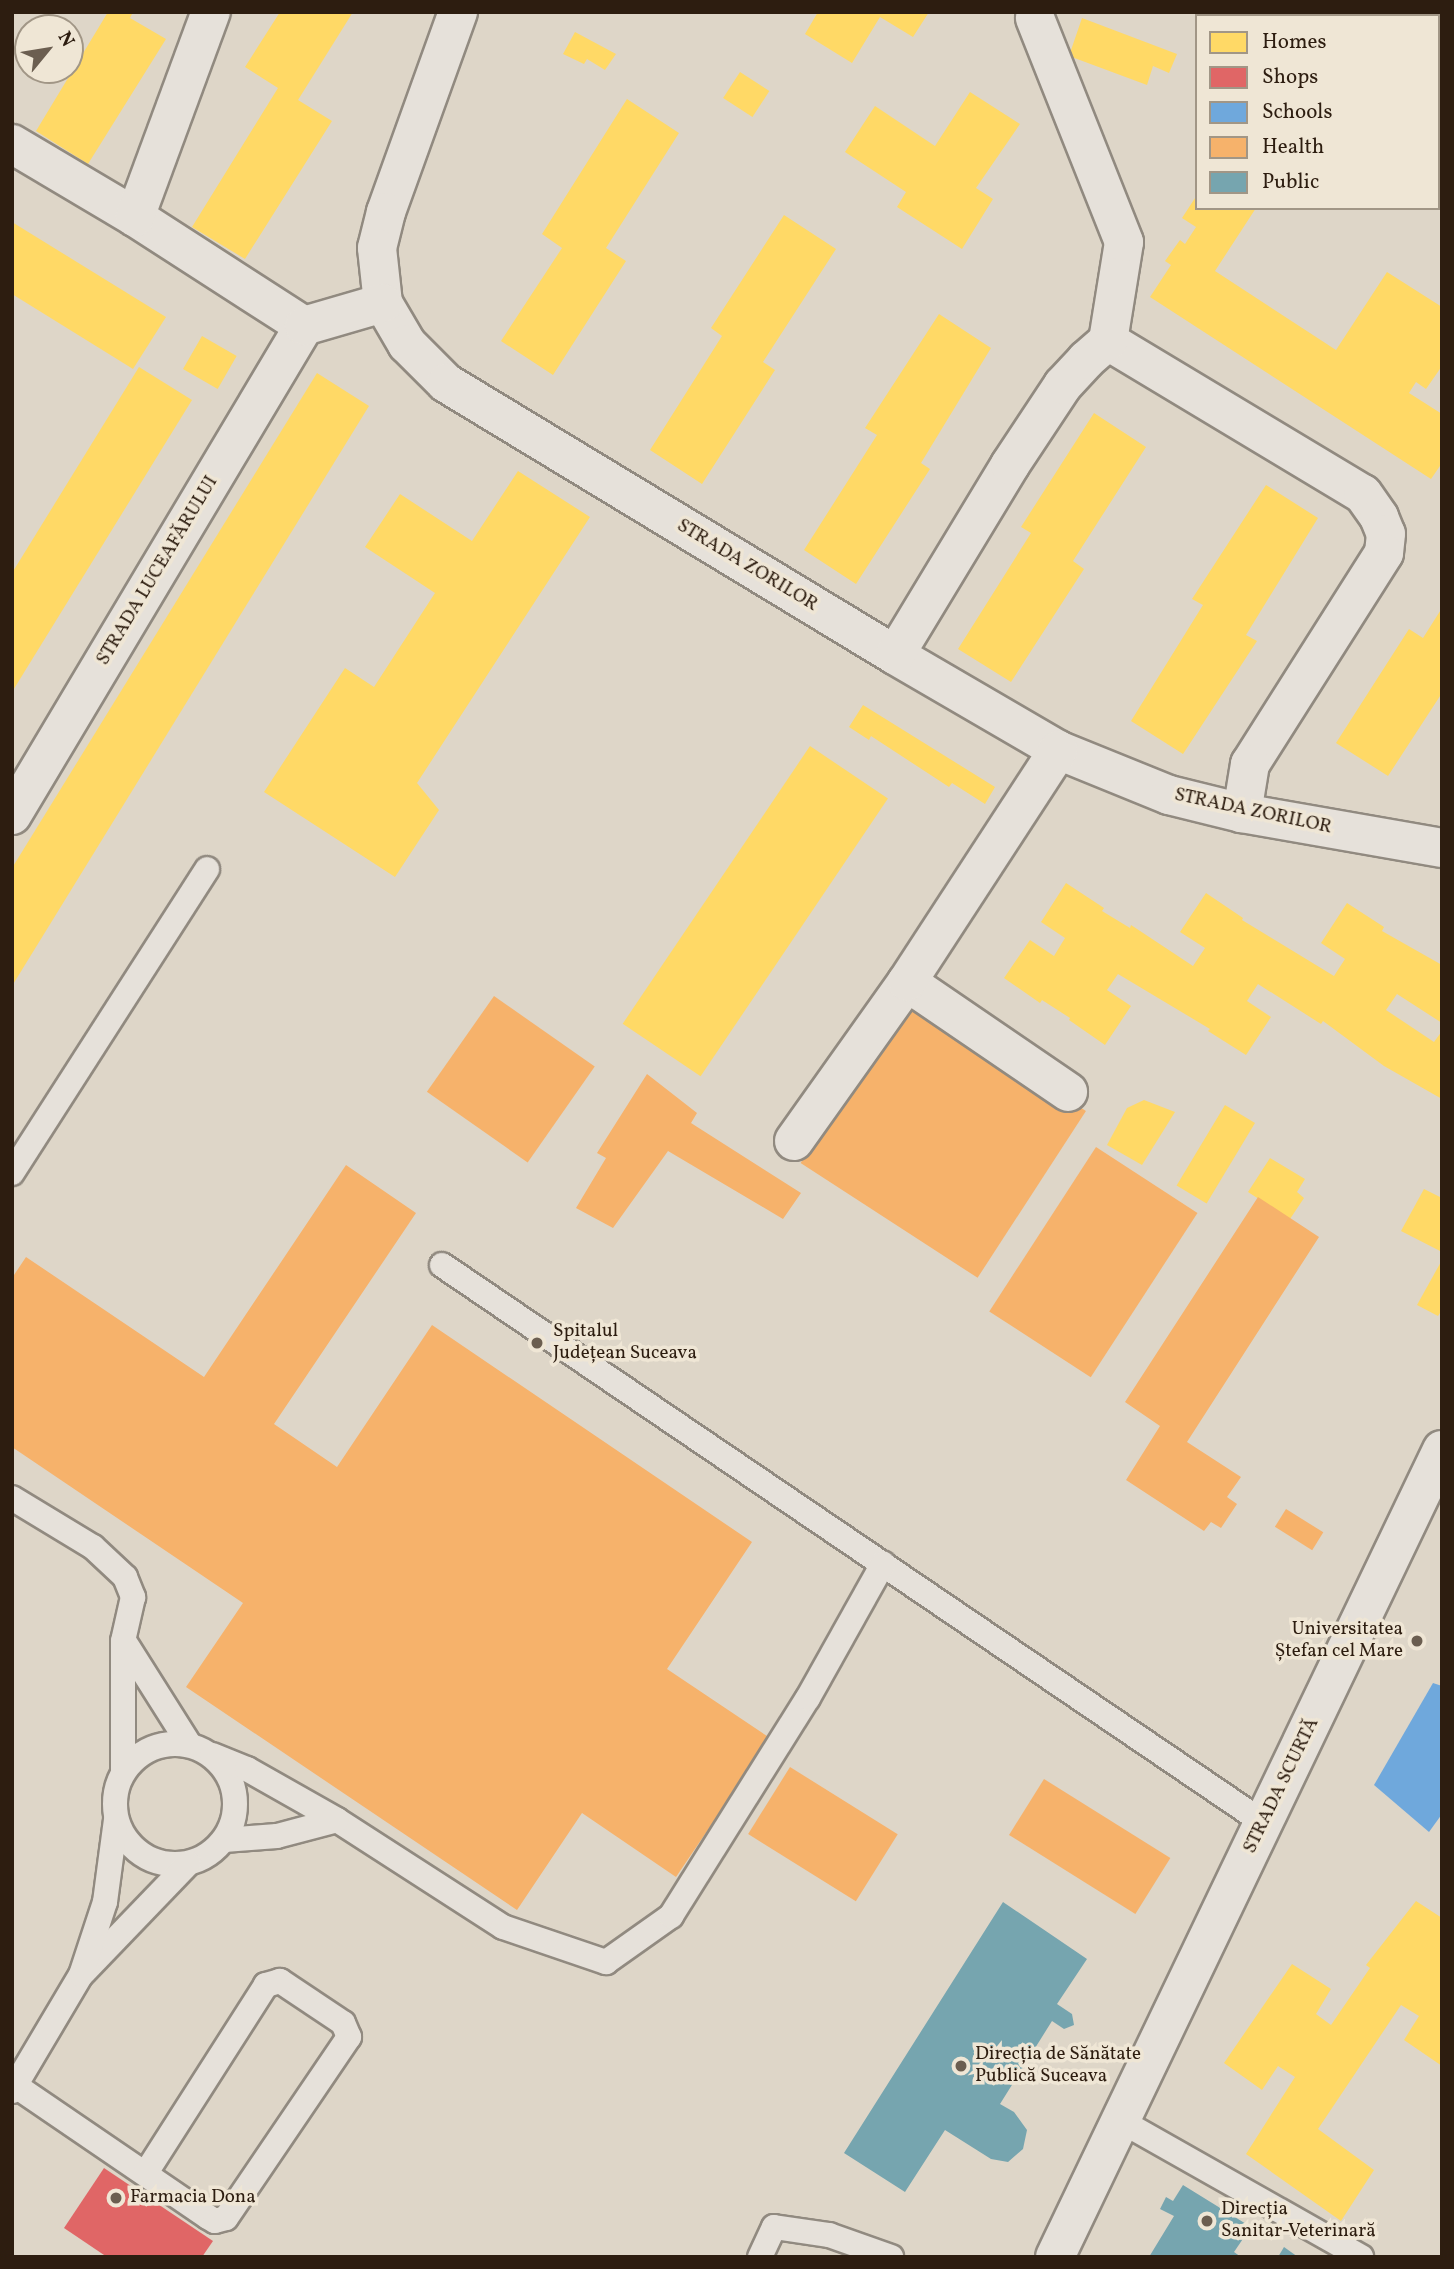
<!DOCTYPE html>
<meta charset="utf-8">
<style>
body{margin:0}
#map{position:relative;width:1454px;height:2269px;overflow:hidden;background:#ded6c8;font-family:Vollkorn,serif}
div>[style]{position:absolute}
.homes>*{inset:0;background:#ffd966;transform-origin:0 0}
.shops>*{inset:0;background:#e06666}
.schools>*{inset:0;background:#6fa8dc}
.health>*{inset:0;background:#f6b26b;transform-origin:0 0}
.public>*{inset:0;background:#76a5af}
.roads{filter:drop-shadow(2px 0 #918a80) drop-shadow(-2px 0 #918a80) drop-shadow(0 2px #918a80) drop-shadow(0 -2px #918a80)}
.service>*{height:24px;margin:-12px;padding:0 12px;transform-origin:12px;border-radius:12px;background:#e6e1da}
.service>.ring{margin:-12px;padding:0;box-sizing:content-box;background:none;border:24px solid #e6e1da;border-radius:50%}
.minor>*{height:38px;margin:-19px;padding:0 19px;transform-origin:19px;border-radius:19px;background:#e6e1da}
.dots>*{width:19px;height:19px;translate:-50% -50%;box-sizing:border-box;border:4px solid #efe6d5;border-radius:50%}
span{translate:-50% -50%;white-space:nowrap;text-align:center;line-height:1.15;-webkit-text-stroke:7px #efe6d5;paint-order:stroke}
.street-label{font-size:19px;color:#2d1d10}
.poi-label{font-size:19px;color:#2d1d10}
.left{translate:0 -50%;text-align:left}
.right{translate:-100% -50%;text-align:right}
.frame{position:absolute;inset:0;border:14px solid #2d1d10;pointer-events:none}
.legend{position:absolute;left:1195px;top:14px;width:245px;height:196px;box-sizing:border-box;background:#efe6d5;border:2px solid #a19686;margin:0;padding:9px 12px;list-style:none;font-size:21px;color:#2d1d10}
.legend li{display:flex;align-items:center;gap:14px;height:35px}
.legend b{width:35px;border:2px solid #a19686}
.north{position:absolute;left:14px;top:14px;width:70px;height:70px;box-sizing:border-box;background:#efe6d5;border:2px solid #a19686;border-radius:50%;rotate:60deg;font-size:19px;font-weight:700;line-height:28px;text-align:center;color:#2d1d10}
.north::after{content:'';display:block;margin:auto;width:24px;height:32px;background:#6b5e50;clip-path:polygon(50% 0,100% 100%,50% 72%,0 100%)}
</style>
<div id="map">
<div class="homes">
<div style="clip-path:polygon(108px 12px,133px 12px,130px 18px,166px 39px,88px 164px,36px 131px)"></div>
<div style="clip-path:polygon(280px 12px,353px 12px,298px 100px,332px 121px,245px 259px,192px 227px,278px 88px,245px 67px)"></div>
<div style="clip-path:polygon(818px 12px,929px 12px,913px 37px,880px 17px,852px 63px,805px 34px)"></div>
<div style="clip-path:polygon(1208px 12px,1406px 12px,1415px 15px,1218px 16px)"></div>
<div style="clip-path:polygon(1082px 18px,1177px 54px,1169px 73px,1153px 66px,1147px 85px,1069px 56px)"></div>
<div style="left:1438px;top:23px;width:4px;height:64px;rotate:14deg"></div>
<div style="clip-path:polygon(575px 32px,616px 54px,605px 70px,587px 59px,584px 64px,563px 54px)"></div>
<div style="left:740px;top:72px;width:35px;height:31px;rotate:33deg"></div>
<div style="clip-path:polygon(970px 92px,1020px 124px,976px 188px,993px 199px,962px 249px,897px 207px,906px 192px,845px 152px,875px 106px,935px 146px)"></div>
<div style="clip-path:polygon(627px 99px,679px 133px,606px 248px,626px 261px,553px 375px,501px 341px,562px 248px,542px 234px)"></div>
<div style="clip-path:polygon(1197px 195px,1197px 208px,1256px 208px,1215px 271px,1336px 350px,1387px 272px,1442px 307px,1442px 366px,1426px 389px,1416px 382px,1409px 393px,1442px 414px,1442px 463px,1431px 479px,1150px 297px,1171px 265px,1165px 261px,1180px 240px,1185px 244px,1196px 227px,1182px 218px)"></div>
<div style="clip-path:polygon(784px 215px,836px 249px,763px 362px,775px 370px,702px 484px,650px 450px,722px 336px,711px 328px)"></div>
<div style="clip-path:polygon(12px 222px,166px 317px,133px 369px,12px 294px)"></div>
<div style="clip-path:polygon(939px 314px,991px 348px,921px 463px,930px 469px,856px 584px,804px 550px,877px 435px,865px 428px)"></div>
<div style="left:202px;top:336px;width:40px;height:38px;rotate:30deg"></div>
<div style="clip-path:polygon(139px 367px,192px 400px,12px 692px,12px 573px)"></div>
<div style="clip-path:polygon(317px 373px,369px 406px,12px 986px,12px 868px)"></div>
<div style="clip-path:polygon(1094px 413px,1146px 447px,1073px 561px,1084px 569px,1011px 682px,958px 649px,1031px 533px,1021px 527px)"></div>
<div style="clip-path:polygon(518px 471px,590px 517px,417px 783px,439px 810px,395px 877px,264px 792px,345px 668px,374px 687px,435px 593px,365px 547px,400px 494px,472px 541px)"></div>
<div style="clip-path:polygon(1266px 485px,1318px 518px,1246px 635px,1257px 641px,1183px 754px,1131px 721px,1203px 605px,1192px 599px)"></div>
<div style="clip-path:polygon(1442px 608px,1442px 693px,1388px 776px,1336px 743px,1409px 629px,1423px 638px)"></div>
<div style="clip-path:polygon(863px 705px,995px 787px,985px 804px,952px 783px,949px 787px,871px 736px,869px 740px,849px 727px)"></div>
<div style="left:810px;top:746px;width:94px;height:335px;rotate:34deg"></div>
<div style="clip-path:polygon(1066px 883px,1104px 908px,1102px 911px,1130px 928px,1131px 925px,1193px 966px,1205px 948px,1180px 932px,1206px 893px,1243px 918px,1242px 920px,1334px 976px,1345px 959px,1321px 943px,1347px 903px,1384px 927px,1382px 931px,1442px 965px,1442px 1023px,1397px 994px,1386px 1010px,1434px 1042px,1442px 1031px,1442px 1099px,1384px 1066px,1323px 1021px,1321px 1024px,1258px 984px,1247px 1001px,1271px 1017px,1246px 1055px,1208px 1031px,1210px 1029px,1118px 974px,1107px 990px,1131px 1006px,1105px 1045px,1069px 1020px,1070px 1018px,1042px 1000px,1040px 1003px,1004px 978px,1030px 940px,1054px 956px,1065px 938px,1041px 922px)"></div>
<div style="clip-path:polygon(1144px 1100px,1175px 1112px,1142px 1165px,1107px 1145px,1127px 1108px)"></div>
<div style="left:1225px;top:1105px;width:35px;height:94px;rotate:31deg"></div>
<div style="clip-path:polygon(1270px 1158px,1305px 1179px,1297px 1192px,1304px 1198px,1290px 1219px,1248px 1192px)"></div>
<div style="clip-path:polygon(1424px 1189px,1442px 1198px,1442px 1252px,1401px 1231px)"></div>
<div style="clip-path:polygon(1442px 1260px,1442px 1310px,1438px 1316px,1417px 1305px)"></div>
<div style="clip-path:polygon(1416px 1901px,1442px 1918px,1442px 2066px,1404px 2040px,1419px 2016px,1401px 2005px,1318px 2129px,1374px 2170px,1341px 2221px,1246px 2154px,1295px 2077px,1278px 2066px,1262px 2090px,1224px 2063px,1292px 1964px,1331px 1989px,1316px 2014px,1331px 2025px,1370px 1968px,1366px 1965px)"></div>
</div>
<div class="shops">
<div style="clip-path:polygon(104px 2168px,213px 2241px,202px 2257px,107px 2257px,64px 2228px)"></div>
</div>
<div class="schools">
<div style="clip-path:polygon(1433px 1683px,1442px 1686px,1442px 1814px,1429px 1832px,1374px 1785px)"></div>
</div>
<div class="health">
<div style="left:494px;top:996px;width:123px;height:117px;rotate:35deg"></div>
<div style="left:909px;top:996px;width:211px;height:199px;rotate:33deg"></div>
<div style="clip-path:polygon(647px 1074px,697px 1113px,691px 1123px,801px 1193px,783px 1219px,668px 1151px,613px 1228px,576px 1208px,606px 1158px,597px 1153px)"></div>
<div style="left:1096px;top:1147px;width:121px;height:196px;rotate:33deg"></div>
<div style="clip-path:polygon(346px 1165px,416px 1213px,274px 1424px,337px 1467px,432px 1325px,752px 1542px,667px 1669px,770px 1738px,676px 1877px,582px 1813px,517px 1910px,186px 1687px,243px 1603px,12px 1447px,12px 1278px,26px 1257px,204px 1377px)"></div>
<div style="clip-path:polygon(1258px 1197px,1319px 1237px,1187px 1442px,1241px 1477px,1227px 1497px,1237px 1504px,1221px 1528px,1211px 1522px,1204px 1531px,1126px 1480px,1160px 1426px,1125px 1402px)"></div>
<div style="left:1286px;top:1509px;width:44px;height:21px;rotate:32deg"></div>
<div style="left:790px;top:1767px;width:127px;height:79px;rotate:32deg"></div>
<div style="left:1044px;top:1779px;width:149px;height:66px;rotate:32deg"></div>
</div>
<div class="public">
<div style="clip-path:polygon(1003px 1902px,1087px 1959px,1057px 2004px,1072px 2014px,1074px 2025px,1064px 2029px,1052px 2021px,1000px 2104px,1014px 2112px,1027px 2130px,1023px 2149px,1008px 2162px,991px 2159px,945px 2130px,905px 2192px,844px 2153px)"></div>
<div style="clip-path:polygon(1183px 2185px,1251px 2227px,1234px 2252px,1241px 2257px,1149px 2257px,1174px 2216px,1160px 2209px,1166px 2197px,1173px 2201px)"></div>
<div style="clip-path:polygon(1284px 2247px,1298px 2257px,1278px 2257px)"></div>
</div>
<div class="roads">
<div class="service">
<div style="left:12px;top:1173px;width:361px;rotate:-57.3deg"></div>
<div style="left:442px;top:1265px;width:994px;rotate:34.17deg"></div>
<div style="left:12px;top:1498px;width:95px;rotate:31.2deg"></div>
<div style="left:93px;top:1547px;width:44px;rotate:43.2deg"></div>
<div style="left:125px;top:1577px;width:22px;rotate:68deg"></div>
<div style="left:133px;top:1597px;width:45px;rotate:102.8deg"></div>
<div style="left:123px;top:1641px;width:130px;rotate:90deg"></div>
<div style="left:124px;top:1641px;width:122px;rotate:57.7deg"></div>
<div class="ring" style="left:115px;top:1744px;width:96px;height:96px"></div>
<div style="left:212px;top:1755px;width:38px;rotate:22deg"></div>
<div style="left:247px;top:1769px;width:103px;rotate:29.5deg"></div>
<div style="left:337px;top:1820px;width:197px;rotate:32.8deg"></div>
<div style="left:503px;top:1927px;width:109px;rotate:18.8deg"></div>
<div style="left:606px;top:1962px;width:80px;rotate:-35.3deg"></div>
<div style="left:671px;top:1916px;width:257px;rotate:-57.9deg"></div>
<div style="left:808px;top:1698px;width:154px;rotate:-60.8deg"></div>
<div style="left:224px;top:1840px;width:53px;rotate:-4.3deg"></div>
<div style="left:277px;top:1836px;width:62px;rotate:-14.9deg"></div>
<div style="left:84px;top:1972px;width:151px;rotate:-46.1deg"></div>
<div style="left:16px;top:2086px;width:232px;rotate:34.3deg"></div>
<div style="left:208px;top:2217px;width:8px;rotate:30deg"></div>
<div style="left:215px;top:2221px;width:11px;rotate:-15deg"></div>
<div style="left:226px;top:2218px;width:219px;rotate:-55.8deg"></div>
<div style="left:349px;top:2037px;width:15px;rotate:-113deg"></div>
<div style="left:343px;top:2023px;width:76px;rotate:-146.3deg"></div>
<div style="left:280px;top:1981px;width:15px;rotate:164deg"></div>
<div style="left:266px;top:1985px;width:224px;rotate:122.6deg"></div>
<div style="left:12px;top:2091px;width:135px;rotate:-59.3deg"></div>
<div style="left:81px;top:1975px;width:77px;rotate:-71.8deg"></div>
<div style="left:105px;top:1902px;width:83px;rotate:-82.4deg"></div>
<div style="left:1121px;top:2121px;width:276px;rotate:29.5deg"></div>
<div style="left:760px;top:2257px;width:33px;rotate:-65deg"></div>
<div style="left:774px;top:2227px;width:56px;rotate:8.3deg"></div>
<div style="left:829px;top:2235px;width:66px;rotate:19.5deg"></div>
</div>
<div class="minor">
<div style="left:458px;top:12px;width:213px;rotate:109.8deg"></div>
<div style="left:386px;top:212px;width:37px;rotate:104deg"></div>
<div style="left:377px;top:248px;width:55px;rotate:83.8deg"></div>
<div style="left:383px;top:303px;width:48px;rotate:59.7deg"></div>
<div style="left:407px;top:344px;width:55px;rotate:45deg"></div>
<div style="left:446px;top:383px;width:525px;rotate:31.21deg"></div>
<div style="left:895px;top:655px;width:189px;rotate:30.2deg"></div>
<div style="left:1058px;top:750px;width:120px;rotate:22.1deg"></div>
<div style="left:1169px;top:795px;width:75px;rotate:13.9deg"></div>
<div style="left:1242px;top:813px;width:203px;rotate:9.9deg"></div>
<div style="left:12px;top:144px;width:143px;rotate:30.7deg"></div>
<div style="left:135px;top:217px;width:201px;rotate:32.8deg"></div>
<div style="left:135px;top:217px;width:219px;rotate:-69.7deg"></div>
<div style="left:1108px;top:341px;width:297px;rotate:31deg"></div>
<div style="left:1363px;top:494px;width:28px;rotate:55deg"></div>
<div style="left:1379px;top:517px;width:18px;rotate:68deg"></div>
<div style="left:1386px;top:534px;width:19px;rotate:96deg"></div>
<div style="left:1384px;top:553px;width:250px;rotate:122.4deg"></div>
<div style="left:1250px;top:764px;width:50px;rotate:99.3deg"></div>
<div style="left:895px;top:655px;width:222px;rotate:-58.8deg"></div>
<div style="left:1010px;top:465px;width:96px;rotate:-56.5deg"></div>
<div style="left:1063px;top:385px;width:34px;rotate:-47deg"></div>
<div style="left:1086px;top:360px;width:29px;rotate:-41deg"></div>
<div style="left:1108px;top:341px;width:100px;rotate:-80.8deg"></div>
<div style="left:1124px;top:242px;width:241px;rotate:-111.7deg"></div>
<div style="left:12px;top:815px;width:570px;rotate:-59.16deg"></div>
<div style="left:304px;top:326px;width:82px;rotate:-16.2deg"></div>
<div style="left:907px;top:982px;width:195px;rotate:34.3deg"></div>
<div style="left:794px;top:1141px;width:195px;rotate:-54.6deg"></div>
<div style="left:907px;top:982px;width:277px;rotate:-56.9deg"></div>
<div style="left:1055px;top:2257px;width:895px;rotate:-64.38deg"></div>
</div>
</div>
<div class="dots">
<div style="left:537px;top:1343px;background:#6b5e50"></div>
<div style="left:1417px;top:1641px;background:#6b5e50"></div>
<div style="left:961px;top:2066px;background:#6b5e50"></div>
<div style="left:116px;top:2198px;background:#6b5e50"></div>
<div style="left:1207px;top:2221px;background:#6b5e50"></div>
</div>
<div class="street-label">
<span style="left:747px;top:566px;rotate:31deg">STRADA ZORILOR</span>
<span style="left:158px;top:571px;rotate:-59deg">STRADA LUCEAFĂRULUI</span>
<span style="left:1253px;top:812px;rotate:12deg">STRADA ZORILOR</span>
<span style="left:1282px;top:1786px;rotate:-64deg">STRADA SCURTĂ</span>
</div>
<div class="poi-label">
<span class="left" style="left:553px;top:1343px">Spitalul<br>Județean Suceava</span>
<span class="right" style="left:1403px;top:1641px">Universitatea<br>Ștefan cel Mare</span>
<span class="left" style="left:975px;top:2066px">Direcția de Sănătate<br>Publică Suceava</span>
<span class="left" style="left:130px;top:2198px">Farmacia Dona</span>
<span class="left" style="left:1221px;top:2221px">Direcția<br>Sanitar-Veterinară</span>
</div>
<div class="frame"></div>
<ul class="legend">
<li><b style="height:19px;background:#ffd966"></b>Homes</li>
<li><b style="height:19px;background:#e06666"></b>Shops</li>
<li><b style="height:19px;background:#6fa8dc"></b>Schools</li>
<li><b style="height:19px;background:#f6b26b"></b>Health</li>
<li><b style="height:19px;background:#76a5af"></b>Public</li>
</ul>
<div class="north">N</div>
</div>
